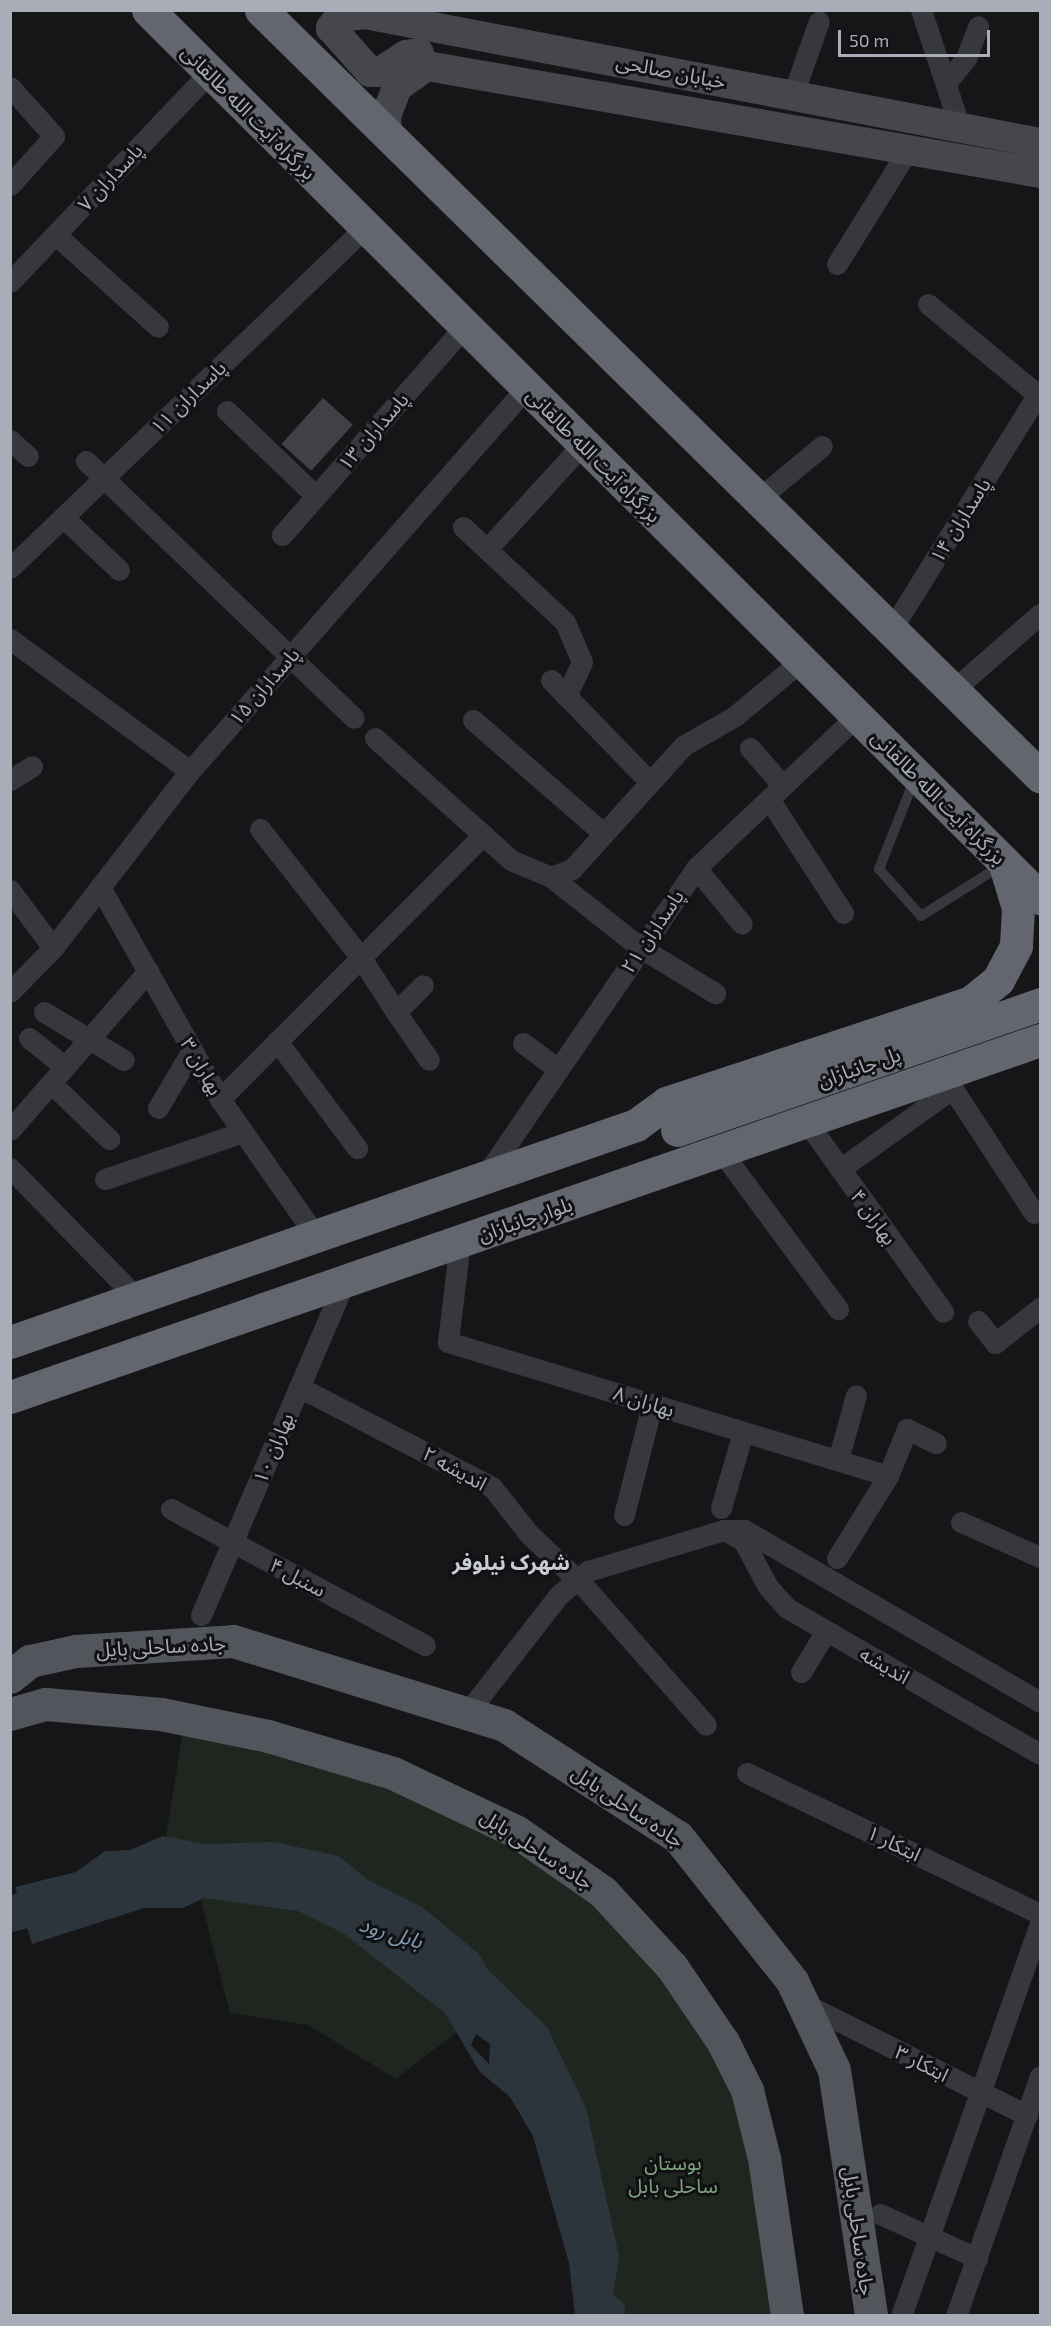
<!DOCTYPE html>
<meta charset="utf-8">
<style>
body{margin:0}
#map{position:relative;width:1051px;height:2326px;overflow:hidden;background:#161618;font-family:"Exo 2","Noto Sans Arabic",sans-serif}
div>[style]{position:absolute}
.green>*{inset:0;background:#1e261f}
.water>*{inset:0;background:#2c353c}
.river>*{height:36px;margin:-18px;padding:0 18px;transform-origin:18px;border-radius:18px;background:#2c353c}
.building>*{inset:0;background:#404145;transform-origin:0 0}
.lane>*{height:10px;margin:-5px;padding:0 5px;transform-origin:5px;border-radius:5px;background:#37383d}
.street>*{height:21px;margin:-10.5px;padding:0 10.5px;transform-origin:10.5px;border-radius:10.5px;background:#37383d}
.secondary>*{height:30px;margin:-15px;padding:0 15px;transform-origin:15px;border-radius:15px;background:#45474d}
.primary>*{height:33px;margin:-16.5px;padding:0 16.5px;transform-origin:16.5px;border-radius:16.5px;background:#53555c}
.highway>*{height:33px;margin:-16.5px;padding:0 16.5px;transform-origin:16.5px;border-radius:16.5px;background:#63666e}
span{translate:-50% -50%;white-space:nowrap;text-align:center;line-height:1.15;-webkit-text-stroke:6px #111113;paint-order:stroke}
.street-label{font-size:20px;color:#a8adb8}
.park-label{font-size:20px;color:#7fa381}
.neighbourhood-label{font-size:21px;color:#c9ccd4;font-weight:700}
.water-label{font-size:21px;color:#7f9bb3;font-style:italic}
.frame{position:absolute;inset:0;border:12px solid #a8adb8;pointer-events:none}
.scale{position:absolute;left:838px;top:30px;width:152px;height:27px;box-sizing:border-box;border:3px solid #a8adb8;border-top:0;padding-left:8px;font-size:18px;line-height:21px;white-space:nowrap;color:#a8adb8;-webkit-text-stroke:4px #111113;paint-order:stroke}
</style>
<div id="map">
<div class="green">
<div style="clip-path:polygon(185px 1718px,268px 1736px,544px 1849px,723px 2042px,787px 2315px,607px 2315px,485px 2010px,396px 2079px,308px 2025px,230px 2013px,195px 1877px,160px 1874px)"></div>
</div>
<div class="water">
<div style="clip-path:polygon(evenodd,163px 1836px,206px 1844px,274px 1842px,339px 1856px,368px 1880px,422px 1907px,478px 1953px,489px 1971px,547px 2027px,586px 2108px,619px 2256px,613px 2294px,625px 2305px,625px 2315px,575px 2315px,569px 2263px,533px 2136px,510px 2097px,480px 2072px,445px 2013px,343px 1933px,298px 1911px,204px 1898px,183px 1908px,144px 1908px,32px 1944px,15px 1887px,76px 1872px,105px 1851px,130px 1850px,163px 1836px,476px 2034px,490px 2044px,489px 2064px,471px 2045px,476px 2034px)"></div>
</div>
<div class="river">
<div style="left:10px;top:1914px;width:60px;rotate:-14.5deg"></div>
</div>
<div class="building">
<div style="left:323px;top:398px;width:40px;height:62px;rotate:42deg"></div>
</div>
<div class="lane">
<div style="left:915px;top:778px;width:98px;rotate:111.6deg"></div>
<div style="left:879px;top:869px;width:63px;rotate:48.2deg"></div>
<div style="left:921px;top:916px;width:96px;rotate:-32.2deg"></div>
</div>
<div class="street">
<div style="left:921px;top:10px;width:123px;rotate:71.6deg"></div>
<div style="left:946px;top:83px;width:32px;rotate:-51deg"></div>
<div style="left:966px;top:58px;width:34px;rotate:-69deg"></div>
<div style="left:10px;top:87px;width:66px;rotate:48.1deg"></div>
<div style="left:54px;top:136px;width:66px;rotate:131.9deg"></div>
<div style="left:793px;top:94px;width:77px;rotate:-70.4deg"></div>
<div style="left:56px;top:235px;width:137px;rotate:42deg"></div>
<div style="left:837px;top:264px;width:134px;rotate:-58.1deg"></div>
<div style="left:10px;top:282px;width:290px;rotate:-46.4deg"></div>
<div style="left:928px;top:304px;width:143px;rotate:39.6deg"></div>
<div style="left:227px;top:411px;width:123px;rotate:43.7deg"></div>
<div style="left:10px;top:440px;width:24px;rotate:42deg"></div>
<div style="left:86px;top:461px;width:371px;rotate:43.8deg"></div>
<div style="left:758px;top:499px;width:83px;rotate:-39.6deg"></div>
<div style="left:63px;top:517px;width:77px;rotate:43.4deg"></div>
<div style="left:463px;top:527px;width:139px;rotate:43deg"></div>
<div style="left:565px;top:622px;width:43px;rotate:67deg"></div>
<div style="left:582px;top:662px;width:38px;rotate:115deg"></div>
<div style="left:282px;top:535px;width:278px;rotate:-48.8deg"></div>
<div style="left:487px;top:549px;width:142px;rotate:-47.6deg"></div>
<div style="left:10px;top:568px;width:492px;rotate:-43.8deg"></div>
<div style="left:891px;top:630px;width:282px;rotate:-58.1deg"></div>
<div style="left:10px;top:639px;width:223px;rotate:36.3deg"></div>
<div style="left:551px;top:680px;width:142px;rotate:45.9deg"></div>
<div style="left:953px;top:690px;width:116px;rotate:-41.1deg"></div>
<div style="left:473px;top:720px;width:171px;rotate:41deg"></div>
<div style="left:375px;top:738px;width:183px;rotate:41.9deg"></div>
<div style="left:511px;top:860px;width:43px;rotate:23deg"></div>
<div style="left:551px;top:877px;width:22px;rotate:-21deg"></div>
<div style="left:572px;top:869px;width:166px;rotate:-47.9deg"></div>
<div style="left:683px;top:746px;width:60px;rotate:-30deg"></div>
<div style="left:735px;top:716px;width:86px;rotate:-39.8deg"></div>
<div style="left:750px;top:748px;width:50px;rotate:49deg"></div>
<div style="left:10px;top:780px;width:26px;rotate:-32deg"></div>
<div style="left:769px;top:799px;width:136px;rotate:57deg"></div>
<div style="left:260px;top:829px;width:164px;rotate:51.9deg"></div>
<div style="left:361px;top:958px;width:64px;rotate:57.1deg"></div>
<div style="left:396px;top:1012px;width:38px;rotate:-45deg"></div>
<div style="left:696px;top:868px;width:72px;rotate:50.6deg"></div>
<div style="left:551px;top:877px;width:115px;rotate:38.3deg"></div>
<div style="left:641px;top:948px;width:87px;rotate:31.3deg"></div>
<div style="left:100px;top:887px;width:244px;rotate:60.5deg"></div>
<div style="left:220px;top:1099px;width:167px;rotate:55deg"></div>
<div style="left:10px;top:890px;width:72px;rotate:53.4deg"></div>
<div style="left:10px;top:992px;width:62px;rotate:-45.7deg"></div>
<div style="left:53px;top:948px;width:224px;rotate:-52.3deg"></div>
<div style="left:190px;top:771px;width:511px;rotate:-48.73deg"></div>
<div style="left:44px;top:1012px;width:93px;rotate:31deg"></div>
<div style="left:396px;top:1012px;width:58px;rotate:55.5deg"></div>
<div style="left:29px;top:1038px;width:46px;rotate:38.9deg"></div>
<div style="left:277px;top:1041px;width:134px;rotate:53.2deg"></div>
<div style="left:523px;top:1043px;width:44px;rotate:36.6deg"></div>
<div style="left:943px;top:1074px;width:166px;rotate:56.8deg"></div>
<div style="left:51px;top:1083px;width:81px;rotate:44deg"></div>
<div style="left:220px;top:1099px;width:373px;rotate:-45.1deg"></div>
<div style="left:158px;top:1108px;width:67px;rotate:-59.6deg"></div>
<div style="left:806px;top:1121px;width:235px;rotate:54.3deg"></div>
<div style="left:10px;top:1130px;width:211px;rotate:-49deg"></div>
<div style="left:721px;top:1151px;width:197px;rotate:53.5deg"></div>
<div style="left:10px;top:1168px;width:182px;rotate:45.7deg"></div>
<div style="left:840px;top:1169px;width:139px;rotate:-35.6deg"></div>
<div style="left:484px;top:1178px;width:376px;rotate:-55.6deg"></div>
<div style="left:696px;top:868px;width:221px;rotate:-43.4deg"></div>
<div style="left:105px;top:1179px;width:146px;rotate:-18.8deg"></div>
<div style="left:460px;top:1241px;width:102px;rotate:96.8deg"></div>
<div style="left:448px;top:1342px;width:460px;rotate:16.9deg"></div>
<div style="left:888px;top:1476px;width:51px;rotate:-68deg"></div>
<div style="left:907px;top:1429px;width:32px;rotate:26deg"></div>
<div style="left:978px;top:1321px;width:28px;rotate:52deg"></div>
<div style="left:995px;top:1343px;width:57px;rotate:-37.9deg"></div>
<div style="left:299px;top:1387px;width:217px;rotate:27.4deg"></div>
<div style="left:492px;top:1487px;width:60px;rotate:51.8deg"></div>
<div style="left:529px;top:1534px;width:74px;rotate:43.4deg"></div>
<div style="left:583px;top:1585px;width:186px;rotate:48.7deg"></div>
<div style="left:838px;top:1460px;width:67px;rotate:-74.5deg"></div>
<div style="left:721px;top:1508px;width:79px;rotate:-73.9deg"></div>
<div style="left:171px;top:1509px;width:288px;rotate:28.2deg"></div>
<div style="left:624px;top:1515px;width:114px;rotate:-75.8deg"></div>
<div style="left:961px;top:1522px;width:86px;rotate:23.9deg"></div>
<div style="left:837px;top:1558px;width:97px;rotate:-58.1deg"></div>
<div style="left:201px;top:1615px;width:364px;rotate:-66.7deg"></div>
<div style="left:801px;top:1672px;width:48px;rotate:-58.6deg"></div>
<div style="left:1040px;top:1702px;width:342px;rotate:-149.8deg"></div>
<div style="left:744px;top:1530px;width:20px;rotate:180deg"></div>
<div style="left:724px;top:1530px;width:21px;rotate:28deg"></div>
<div style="left:743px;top:1540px;width:53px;rotate:62deg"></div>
<div style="left:768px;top:1587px;width:28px;rotate:48deg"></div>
<div style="left:787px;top:1608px;width:292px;rotate:30deg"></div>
<div style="left:467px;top:1713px;width:150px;rotate:-52.1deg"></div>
<div style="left:559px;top:1595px;width:38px;rotate:-40deg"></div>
<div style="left:588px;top:1571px;width:142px;rotate:-16.8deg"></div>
<div style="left:747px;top:1773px;width:325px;rotate:25.7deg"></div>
<div style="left:817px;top:2010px;width:235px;rotate:26.6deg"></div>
<div style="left:880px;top:2214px;width:107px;rotate:24.4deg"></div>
<div style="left:901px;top:2316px;width:416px;rotate:-70.5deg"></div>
<div style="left:956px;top:2316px;width:254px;rotate:-70.7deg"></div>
</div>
<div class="secondary">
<div style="left:344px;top:10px;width:709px;rotate:10.82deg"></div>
<div style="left:365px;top:14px;width:26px;rotate:173deg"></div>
<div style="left:339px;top:17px;width:14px;rotate:126deg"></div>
<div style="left:331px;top:28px;width:59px;rotate:48.4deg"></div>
<div style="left:370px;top:72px;width:10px"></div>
<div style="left:380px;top:72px;width:31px;rotate:-33deg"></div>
<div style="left:406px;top:55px;width:13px;rotate:-9deg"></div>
<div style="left:387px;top:134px;width:18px;rotate:-93deg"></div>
<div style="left:386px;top:116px;width:31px;rotate:-69deg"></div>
<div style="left:397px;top:87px;width:37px;rotate:-35deg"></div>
<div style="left:427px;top:66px;width:622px;rotate:9.9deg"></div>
</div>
<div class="primary">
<div style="left:10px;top:1677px;width:26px;rotate:-39deg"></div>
<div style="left:30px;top:1661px;width:47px;rotate:-12.3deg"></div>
<div style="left:76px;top:1651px;width:157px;rotate:-3.6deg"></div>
<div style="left:233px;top:1641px;width:284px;rotate:17.2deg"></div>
<div style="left:504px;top:1725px;width:207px;rotate:32.8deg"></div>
<div style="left:678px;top:1837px;width:184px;rotate:51.6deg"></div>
<div style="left:792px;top:1981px;width:98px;rotate:64.7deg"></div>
<div style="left:834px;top:2070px;width:249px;rotate:81.4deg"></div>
<div style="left:10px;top:1714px;width:37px;rotate:-16deg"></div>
<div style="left:46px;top:1704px;width:115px;rotate:5deg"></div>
<div style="left:161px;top:1714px;width:109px;rotate:11.6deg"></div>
<div style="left:268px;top:1736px;width:130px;rotate:16.5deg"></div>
<div style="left:393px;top:1773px;width:137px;rotate:25.4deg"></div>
<div style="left:517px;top:1832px;width:105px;rotate:34.9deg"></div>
<div style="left:603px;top:1892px;width:102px;rotate:47.4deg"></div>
<div style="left:672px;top:1967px;width:91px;rotate:55.8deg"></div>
<div style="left:723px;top:2042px;width:54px;rotate:63.4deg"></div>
<div style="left:747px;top:2090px;width:70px;rotate:76deg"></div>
<div style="left:764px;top:2158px;width:160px;rotate:81.7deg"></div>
</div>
<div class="highway">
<div style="left:148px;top:10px;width:1259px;rotate:44.87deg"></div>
<div style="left:261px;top:10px;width:1093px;rotate:44.52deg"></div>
<div style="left:677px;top:1130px;width:384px;rotate:-19.1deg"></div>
<div style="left:10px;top:1342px;width:663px;rotate:-19.12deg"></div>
<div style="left:636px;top:1125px;width:37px;rotate:-36deg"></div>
<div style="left:666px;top:1103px;width:321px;rotate:-18.3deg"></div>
<div style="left:971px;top:1002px;width:35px;rotate:-39deg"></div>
<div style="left:998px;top:980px;width:38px;rotate:-62deg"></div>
<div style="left:1016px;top:946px;width:38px;rotate:-87deg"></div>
<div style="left:1018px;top:908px;width:45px;rotate:-106.8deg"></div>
<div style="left:10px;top:1397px;width:1090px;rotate:-19.12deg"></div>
</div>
<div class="street-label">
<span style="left:671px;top:71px;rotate:11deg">خیابان صالحی</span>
<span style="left:249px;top:112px;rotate:45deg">بزرگراه آیت الله طالقانی</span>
<span style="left:110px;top:177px;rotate:-47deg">پاسداران ۷</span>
<span style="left:188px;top:397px;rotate:-44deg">پاسداران ١١</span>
<span style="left:373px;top:431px;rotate:-49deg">پاسداران ۱۳</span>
<span style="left:594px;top:455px;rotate:45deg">بزرگراه آیت الله طالقانی</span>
<span style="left:960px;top:520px;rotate:-58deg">پاسداران ۱۴</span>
<span style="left:264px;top:686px;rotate:-49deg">پاسداران ۱۵</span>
<span style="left:939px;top:797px;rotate:45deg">بزرگراه آیت الله طالقانی</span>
<span style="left:652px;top:931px;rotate:-56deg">پاسداران ۲۱</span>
<span style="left:202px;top:1066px;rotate:60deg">بهاران ۳</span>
<span style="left:859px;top:1067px;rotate:-19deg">پل جانبازان</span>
<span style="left:874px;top:1217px;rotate:54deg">بهاران ۴</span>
<span style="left:525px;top:1219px;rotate:-19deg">بلوار جانبازان</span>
<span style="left:644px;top:1401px;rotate:17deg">بهاران ۸</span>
<span style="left:273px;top:1448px;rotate:-67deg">بهاران ۱۰</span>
<span style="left:455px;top:1468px;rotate:29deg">اندیشه ۲</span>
<span style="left:298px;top:1577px;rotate:28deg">سنبل ۴</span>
<span style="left:161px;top:1646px;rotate:-3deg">جاده ساحلی بایل</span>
<span style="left:885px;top:1665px;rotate:30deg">اندیشه</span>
<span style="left:628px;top:1806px;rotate:34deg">جاده ساحلی بایل</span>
<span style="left:894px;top:1843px;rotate:26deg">ابتکار ۱</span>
<span style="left:537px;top:1849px;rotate:33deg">جاده ساحلی بابل</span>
<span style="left:922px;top:2063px;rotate:27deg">ابتکار ۳</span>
<span style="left:859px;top:2231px;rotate:82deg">جاده ساحلی بایل</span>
</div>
<div class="park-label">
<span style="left:673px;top:2174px">بوستان<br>ساحلی بابل</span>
</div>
<div class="neighbourhood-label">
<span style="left:511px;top:1562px">شهرک نیلوفر</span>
</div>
<div class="water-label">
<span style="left:391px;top:1932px;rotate:17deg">بابل رود</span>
</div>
<div class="frame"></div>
<div class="scale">50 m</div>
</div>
